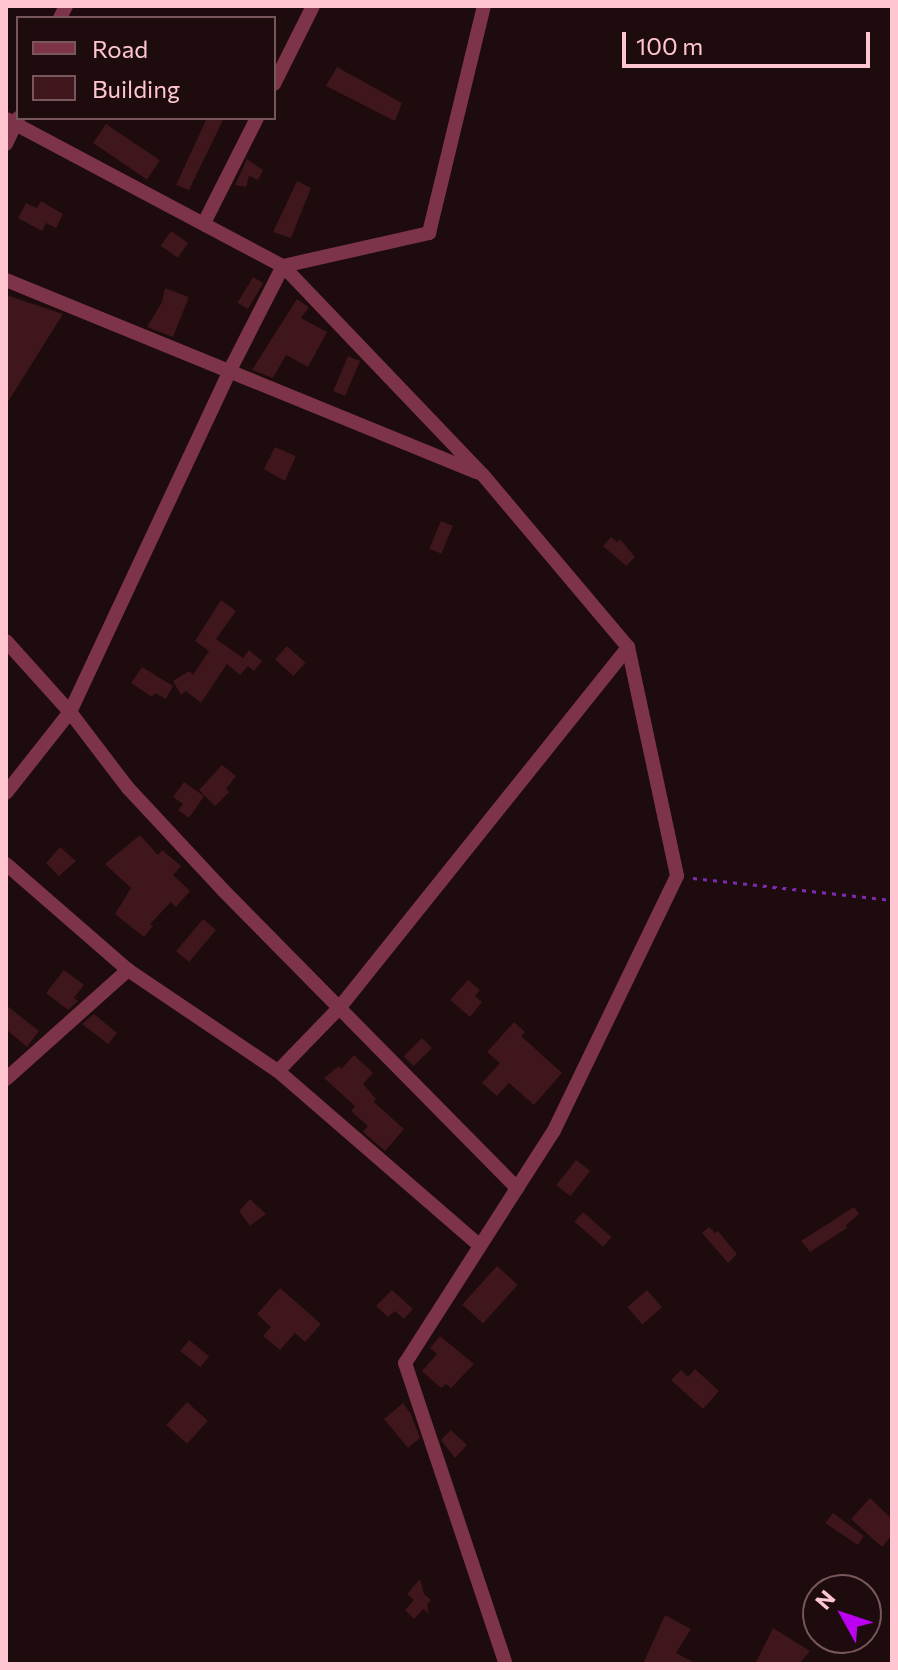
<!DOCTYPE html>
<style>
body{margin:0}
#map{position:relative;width:898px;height:1670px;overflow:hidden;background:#1d0b0d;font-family:Commissioner,sans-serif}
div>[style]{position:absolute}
.building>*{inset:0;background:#3e161b;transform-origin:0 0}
.path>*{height:3px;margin-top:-1.5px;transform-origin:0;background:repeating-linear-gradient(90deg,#7d29b0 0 4px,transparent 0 10px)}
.minor>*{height:14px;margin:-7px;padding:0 7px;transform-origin:7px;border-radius:7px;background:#7d3449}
span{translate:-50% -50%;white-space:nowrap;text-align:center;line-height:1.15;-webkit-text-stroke:7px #1d0b0d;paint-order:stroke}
.frame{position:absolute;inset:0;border:8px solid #ffc6d2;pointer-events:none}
.legend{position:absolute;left:16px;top:16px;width:260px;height:104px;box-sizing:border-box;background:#1d0b0d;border:2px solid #77565c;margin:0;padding:10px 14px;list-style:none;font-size:24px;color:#ffc6d2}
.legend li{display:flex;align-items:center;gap:16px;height:40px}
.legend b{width:40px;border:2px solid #77565c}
.north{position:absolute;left:802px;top:1574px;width:80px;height:80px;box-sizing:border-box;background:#1d0b0d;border:2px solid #77565c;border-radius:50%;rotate:310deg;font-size:22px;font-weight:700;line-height:32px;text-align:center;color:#ffc6d2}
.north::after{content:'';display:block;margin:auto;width:28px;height:36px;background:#bc00f1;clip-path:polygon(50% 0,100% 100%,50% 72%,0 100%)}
.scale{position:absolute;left:622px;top:32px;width:248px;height:36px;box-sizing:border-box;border:4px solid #ffc6d2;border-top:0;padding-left:10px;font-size:24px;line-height:28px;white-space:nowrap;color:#ffc6d2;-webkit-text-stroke:6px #1d0b0d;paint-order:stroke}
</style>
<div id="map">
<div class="building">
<div style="clip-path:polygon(337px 67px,402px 103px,395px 121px,326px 86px)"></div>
<div style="clip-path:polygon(207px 118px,224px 118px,189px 190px,176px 185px)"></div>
<div style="left:106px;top:124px;width:65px;height:23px;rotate:34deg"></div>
<div style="clip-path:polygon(247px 159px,263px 170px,258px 180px,249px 176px,246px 187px,235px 185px)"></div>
<div style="clip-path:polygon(297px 181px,311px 188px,291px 238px,273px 232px)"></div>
<div style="clip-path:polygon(41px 201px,63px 214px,56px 228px,46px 223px,42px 231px,18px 218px,26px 203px,37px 208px)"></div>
<div style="left:171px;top:231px;width:21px;height:18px;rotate:35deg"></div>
<div style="left:253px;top:277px;width:12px;height:30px;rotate:31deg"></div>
<div style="clip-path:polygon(165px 288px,189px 297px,173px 337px,147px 327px,162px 302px)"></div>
<div style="clip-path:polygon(6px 295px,63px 314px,6px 405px)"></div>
<div style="clip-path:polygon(297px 299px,309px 307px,301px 318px,327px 332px,308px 367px,286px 355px,273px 378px,252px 370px)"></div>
<div style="left:348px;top:356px;width:13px;height:38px;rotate:23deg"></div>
<div style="clip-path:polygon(275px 447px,296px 456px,285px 481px,264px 469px)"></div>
<div style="left:441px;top:521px;width:13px;height:30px;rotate:23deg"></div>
<div style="clip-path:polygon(611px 537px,617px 542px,620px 539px,635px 557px,626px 566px,603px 546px)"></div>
<div style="clip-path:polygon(221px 600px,236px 611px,216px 639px,243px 658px,249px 650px,262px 661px,254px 671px,248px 666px,240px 675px,227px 664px,201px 703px,186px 691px,181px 695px,173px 681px,189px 671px,193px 675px,209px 651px,195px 641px)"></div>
<div style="left:287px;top:646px;width:25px;height:18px;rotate:42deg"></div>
<div style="clip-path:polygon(142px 667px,173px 686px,166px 699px,155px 693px,152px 697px,131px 683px)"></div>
<div style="clip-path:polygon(222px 765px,236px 776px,226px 789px,229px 792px,215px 806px,199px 790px)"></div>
<div style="clip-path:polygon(184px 782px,204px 796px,189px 818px,178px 810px,183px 804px,173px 797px)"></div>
<div style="clip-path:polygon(140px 835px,158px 855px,162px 850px,181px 866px,173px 875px,190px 891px,176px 907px,171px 902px,150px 924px,153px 926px,144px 937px,115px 914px,131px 888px,105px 864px)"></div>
<div style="clip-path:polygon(60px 847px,76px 861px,59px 876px,46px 863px)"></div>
<div style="left:203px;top:919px;width:17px;height:42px;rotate:40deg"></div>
<div style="clip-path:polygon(64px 970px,84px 985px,74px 998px,78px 1001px,68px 1010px,46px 993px)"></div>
<div style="clip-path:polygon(468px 980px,480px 990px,475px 996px,482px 1002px,470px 1017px,450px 1000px)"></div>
<div style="clip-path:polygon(6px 1005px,39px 1031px,27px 1047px,6px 1029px)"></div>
<div style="clip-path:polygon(94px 1014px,117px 1033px,108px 1044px,82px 1024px)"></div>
<div style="clip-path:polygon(514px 1022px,525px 1032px,521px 1036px,562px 1073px,534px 1105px,509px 1083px,497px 1096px,482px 1083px,500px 1063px,487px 1052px)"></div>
<div style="left:422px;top:1038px;width:14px;height:26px;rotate:45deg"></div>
<div style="clip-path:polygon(354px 1055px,373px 1073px,363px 1084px,376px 1099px,374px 1102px,404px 1129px,385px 1151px,363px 1132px,368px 1126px,351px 1111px,355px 1106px,324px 1078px,339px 1066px,341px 1069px)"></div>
<div style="left:576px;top:1160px;width:18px;height:32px;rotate:38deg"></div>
<div style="clip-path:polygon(250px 1199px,266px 1214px,250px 1226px,239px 1211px)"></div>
<div style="clip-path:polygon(854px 1207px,859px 1214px,846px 1225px,847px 1228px,810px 1252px,801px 1241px)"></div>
<div style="left:583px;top:1212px;width:38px;height:13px;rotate:41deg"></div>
<div style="clip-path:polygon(709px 1227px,715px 1233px,718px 1231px,737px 1254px,728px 1263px,702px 1233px)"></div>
<div style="left:497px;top:1266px;width:28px;height:52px;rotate:42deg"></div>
<div style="clip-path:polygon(280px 1288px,321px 1324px,305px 1342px,295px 1333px,280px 1350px,263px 1336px,271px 1327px,257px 1314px)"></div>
<div style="clip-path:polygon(392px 1290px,413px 1309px,404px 1319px,395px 1311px,388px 1317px,376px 1306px)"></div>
<div style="left:647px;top:1290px;width:23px;height:26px;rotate:49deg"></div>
<div style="clip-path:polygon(440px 1336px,474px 1364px,451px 1388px,446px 1384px,441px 1388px,422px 1371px,437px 1354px,430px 1348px)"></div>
<div style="left:189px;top:1340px;width:26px;height:14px;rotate:39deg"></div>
<div style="clip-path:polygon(695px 1369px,719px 1391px,703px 1409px,671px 1380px,681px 1370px,688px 1377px)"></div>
<div style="left:187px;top:1402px;width:28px;height:31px;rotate:42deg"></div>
<div style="clip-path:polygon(403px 1403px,411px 1414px,420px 1438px,408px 1448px,384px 1419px)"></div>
<div style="clip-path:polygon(451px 1430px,467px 1445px,455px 1458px,441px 1440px)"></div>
<div style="clip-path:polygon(870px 1498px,892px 1519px,892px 1535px,882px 1547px,851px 1519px)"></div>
<div style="clip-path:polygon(833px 1513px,864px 1536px,858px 1545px,825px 1523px)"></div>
<div style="clip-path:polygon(420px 1579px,424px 1594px,431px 1600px,427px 1605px,429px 1614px,423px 1609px,414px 1619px,405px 1610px,414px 1600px,407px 1594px)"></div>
<div style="clip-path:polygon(665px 1615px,691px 1629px,676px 1653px,697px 1664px,643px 1664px)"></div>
<div style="clip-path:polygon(773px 1628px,810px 1651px,799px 1664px,755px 1664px)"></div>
</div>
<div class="path">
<div style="left:693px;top:878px;width:200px;rotate:6.3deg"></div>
</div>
<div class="minor">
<div style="left:60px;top:18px;width:13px;rotate:-63deg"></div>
<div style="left:274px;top:84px;width:87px;rotate:-63.4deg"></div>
<div style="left:6px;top:119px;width:314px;rotate:28deg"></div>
<div style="left:283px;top:266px;width:289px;rotate:46.3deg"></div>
<div style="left:483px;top:475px;width:225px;rotate:49.9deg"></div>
<div style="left:628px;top:647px;width:234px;rotate:77.9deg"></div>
<div style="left:677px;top:876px;width:284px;rotate:115.8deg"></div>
<div style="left:553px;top:1132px;width:274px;rotate:122.6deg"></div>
<div style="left:405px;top:1363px;width:317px;rotate:71.5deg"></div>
<div style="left:6px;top:144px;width:29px;rotate:-65deg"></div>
<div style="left:204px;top:223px;width:118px;rotate:-63.2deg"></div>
<div style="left:6px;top:280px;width:508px;rotate:22.22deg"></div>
<div style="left:6px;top:641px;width:96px;rotate:48deg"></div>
<div style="left:70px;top:712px;width:96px;rotate:52.7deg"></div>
<div style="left:128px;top:788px;width:139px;rotate:47deg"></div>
<div style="left:223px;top:890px;width:419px;rotate:45.4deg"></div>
<div style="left:6px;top:793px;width:103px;rotate:-51.7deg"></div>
<div style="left:70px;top:712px;width:375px;rotate:-64.9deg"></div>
<div style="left:229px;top:372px;width:119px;rotate:-63deg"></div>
<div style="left:283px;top:266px;width:150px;rotate:-12.7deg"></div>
<div style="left:429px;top:233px;width:234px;rotate:-76.4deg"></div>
<div style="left:6px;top:864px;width:162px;rotate:41deg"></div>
<div style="left:128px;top:970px;width:181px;rotate:34deg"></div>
<div style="left:278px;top:1071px;width:267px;rotate:40.9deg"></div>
<div style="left:278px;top:1071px;width:89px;rotate:-45.9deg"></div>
<div style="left:340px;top:1007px;width:461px;rotate:-51.3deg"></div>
<div style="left:6px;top:1079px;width:164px;rotate:-41.8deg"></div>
</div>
<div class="frame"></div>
<ul class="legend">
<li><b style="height:10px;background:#7d3449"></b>Road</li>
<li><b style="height:22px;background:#3e161b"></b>Building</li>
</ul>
<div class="north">N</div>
<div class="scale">100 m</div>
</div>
